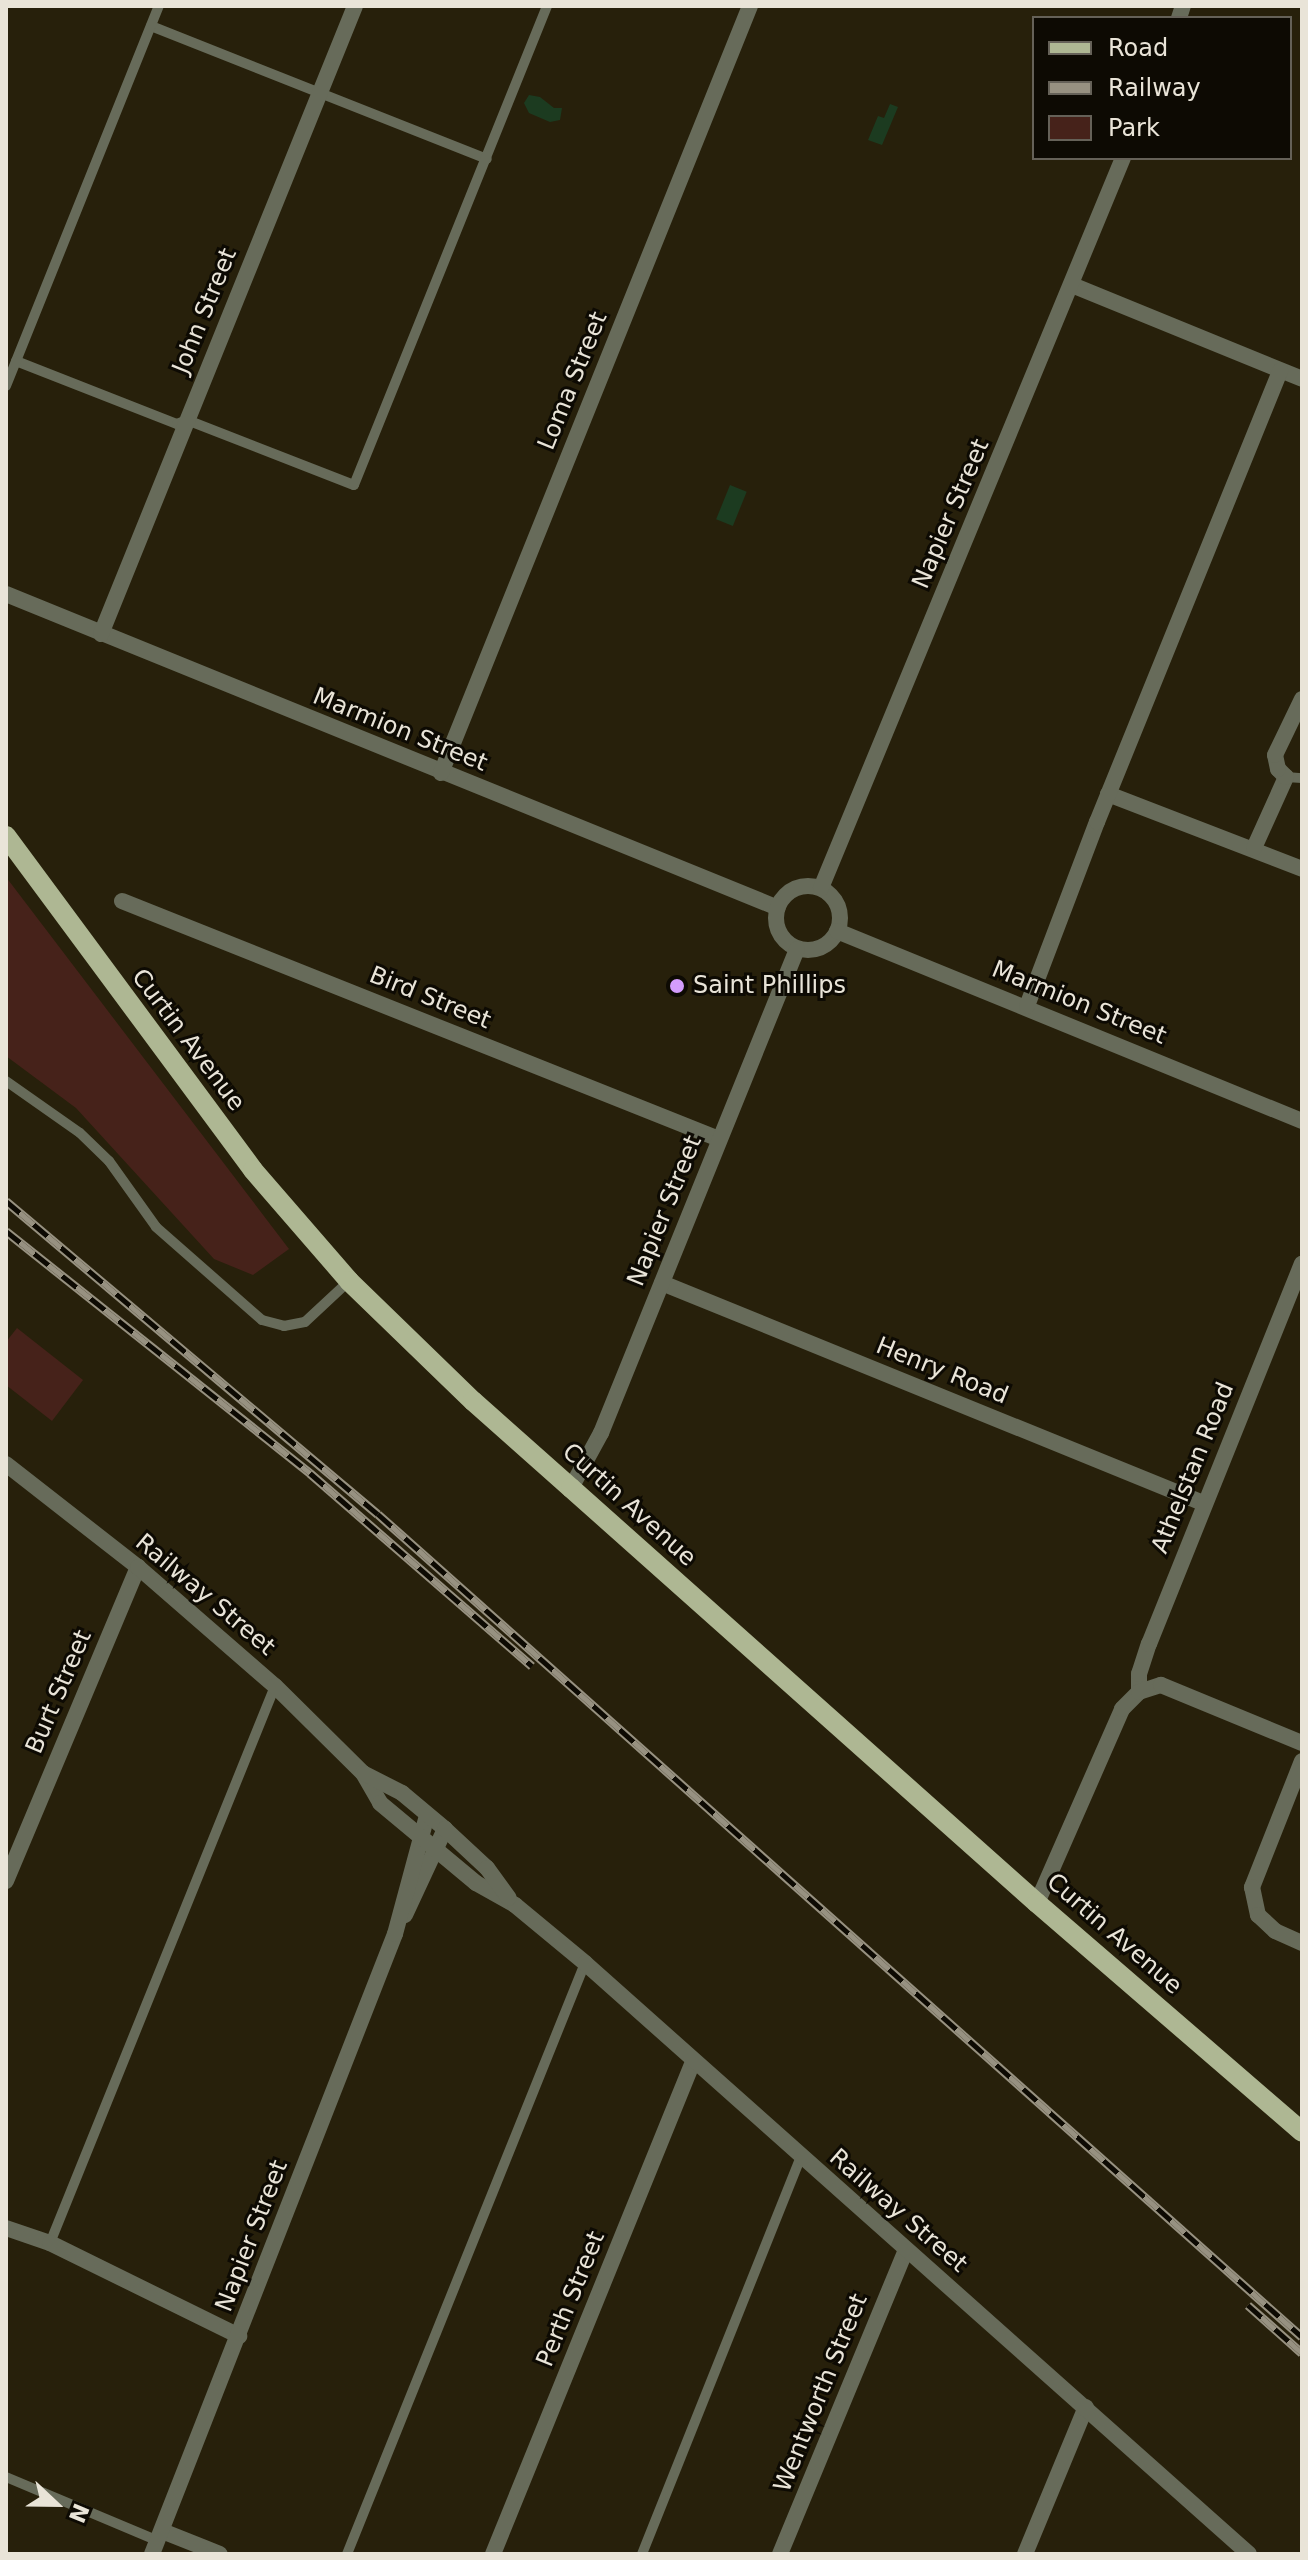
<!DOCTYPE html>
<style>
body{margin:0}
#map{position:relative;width:1308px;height:2560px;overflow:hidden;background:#27200b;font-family:"DejaVu Sans",sans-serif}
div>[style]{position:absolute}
.green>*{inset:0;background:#46221a}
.water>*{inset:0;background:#1c3b20;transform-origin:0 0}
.service>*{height:10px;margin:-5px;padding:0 5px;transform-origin:5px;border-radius:5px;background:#676b5a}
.minor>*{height:16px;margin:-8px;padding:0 8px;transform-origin:8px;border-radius:8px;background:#676b5a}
.minor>.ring{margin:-8px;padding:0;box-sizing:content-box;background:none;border:16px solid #676b5a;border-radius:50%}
.tertiary>*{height:16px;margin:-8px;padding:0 8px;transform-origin:8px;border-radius:8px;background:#676b5a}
.primary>*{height:20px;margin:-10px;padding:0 10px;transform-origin:10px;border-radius:10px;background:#aeb793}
.rail>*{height:9px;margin-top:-4.5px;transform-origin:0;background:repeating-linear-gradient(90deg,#0d0a03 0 18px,#979181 0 36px);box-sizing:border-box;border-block:2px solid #979181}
.dots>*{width:22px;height:22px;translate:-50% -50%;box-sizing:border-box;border:4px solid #0d0a03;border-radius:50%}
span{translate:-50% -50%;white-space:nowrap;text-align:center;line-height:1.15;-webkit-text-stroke:6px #0d0a03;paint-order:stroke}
.street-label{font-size:24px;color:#e9e4d8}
.poi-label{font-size:24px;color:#e9e4d8}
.left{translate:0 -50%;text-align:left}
.frame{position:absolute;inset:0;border:8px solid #e9e4d8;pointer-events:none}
.legend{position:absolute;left:1032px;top:16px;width:260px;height:144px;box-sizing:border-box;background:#0d0a03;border:2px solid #656158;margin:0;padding:10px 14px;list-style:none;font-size:24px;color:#e9e4d8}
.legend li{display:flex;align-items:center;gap:16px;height:40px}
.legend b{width:40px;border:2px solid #656158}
.north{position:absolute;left:16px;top:2464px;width:80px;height:80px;-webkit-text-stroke:6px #0d0a03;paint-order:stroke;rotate:112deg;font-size:22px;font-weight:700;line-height:32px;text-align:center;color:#e9e4d8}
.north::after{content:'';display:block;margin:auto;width:28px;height:36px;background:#e9e4d8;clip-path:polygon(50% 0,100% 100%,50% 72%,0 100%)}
</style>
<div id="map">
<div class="green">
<div style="clip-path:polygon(6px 877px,289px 1249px,253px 1275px,214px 1259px,76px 1108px,6px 1056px)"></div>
<div style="clip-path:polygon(17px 1328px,83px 1380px,52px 1421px,6px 1385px,6px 1342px)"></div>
</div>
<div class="water">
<div style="clip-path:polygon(529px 95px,540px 97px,554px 108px,562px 108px,560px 120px,550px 122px,529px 113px,524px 103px)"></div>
<div style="clip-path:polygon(890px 104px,898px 107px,882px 145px,868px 140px,878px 116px,884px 118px)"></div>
<div style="left:730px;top:485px;width:18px;height:37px;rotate:22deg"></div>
</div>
<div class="service">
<div style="left:151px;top:26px;width:361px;rotate:21.6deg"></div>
<div style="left:16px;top:361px;width:173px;rotate:21.4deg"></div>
<div style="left:177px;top:424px;width:11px;rotate:-22deg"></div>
<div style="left:187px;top:420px;width:179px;rotate:21.3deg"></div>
<div style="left:354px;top:485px;width:516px;rotate:-68.05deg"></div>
<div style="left:6px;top:386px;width:410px;rotate:-68.1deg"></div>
<div style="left:1286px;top:777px;width:16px;rotate:4deg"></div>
<div style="left:6px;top:1081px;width:90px;rotate:35.1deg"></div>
<div style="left:80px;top:1133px;width:40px;rotate:44deg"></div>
<div style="left:109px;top:1161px;width:81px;rotate:54.5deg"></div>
<div style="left:156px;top:1227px;width:141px;rotate:41.3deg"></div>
<div style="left:262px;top:1320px;width:23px;rotate:15deg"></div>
<div style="left:284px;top:1326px;width:21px;rotate:-11deg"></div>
<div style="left:305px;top:1322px;width:60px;rotate:-43deg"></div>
<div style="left:50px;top:2243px;width:601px;rotate:-68deg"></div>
<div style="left:6px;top:2477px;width:165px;rotate:22.8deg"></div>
<div style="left:347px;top:2554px;width:637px;rotate:-68.06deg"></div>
<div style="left:642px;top:2554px;width:428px;rotate:-68.2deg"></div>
</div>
<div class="minor">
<div style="left:1179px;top:18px;width:13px;rotate:-72deg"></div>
<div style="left:1072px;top:285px;width:248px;rotate:22.2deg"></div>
<div style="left:6px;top:594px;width:833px;rotate:22.13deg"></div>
<div style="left:101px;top:634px;width:677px;rotate:-67.98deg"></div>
<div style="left:441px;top:773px;width:827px;rotate:-68.06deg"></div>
<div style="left:1108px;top:794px;width:208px;rotate:21.1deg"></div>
<div style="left:1254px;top:848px;width:78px;rotate:-65.7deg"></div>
<div style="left:1286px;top:777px;width:11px;rotate:-135deg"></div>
<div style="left:1278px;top:769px;width:14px;rotate:-102deg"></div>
<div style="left:1275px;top:755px;width:62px;rotate:-64.3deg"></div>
<div class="ring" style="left:776px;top:886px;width:48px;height:48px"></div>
<div style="left:821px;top:888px;width:790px;rotate:-67.53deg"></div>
<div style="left:122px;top:901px;width:643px;rotate:21.74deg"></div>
<div style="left:837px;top:931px;width:502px;rotate:22.23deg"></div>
<div style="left:1027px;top:1006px;width:197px;rotate:-69.2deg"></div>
<div style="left:1097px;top:822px;width:487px;rotate:-67.9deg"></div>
<div style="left:662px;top:1283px;width:584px;rotate:22.13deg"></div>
<div style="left:571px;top:1488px;width:63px;rotate:-61.4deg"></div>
<div style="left:601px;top:1433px;width:522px;rotate:-67.95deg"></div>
<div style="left:1139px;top:1692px;width:18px;rotate:-90deg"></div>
<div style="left:1139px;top:1674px;width:32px;rotate:-72deg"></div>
<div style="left:1149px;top:1644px;width:410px;rotate:-68.1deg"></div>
<div style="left:1302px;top:1761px;width:136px;rotate:111.6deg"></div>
<div style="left:1252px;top:1887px;width:29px;rotate:78deg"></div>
<div style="left:1258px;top:1915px;width:23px;rotate:43deg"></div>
<div style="left:1275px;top:1931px;width:30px;rotate:24deg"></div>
<div style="left:6px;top:1881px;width:341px;rotate:-67.2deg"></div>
<div style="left:1037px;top:1903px;width:212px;rotate:-66.3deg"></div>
<div style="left:1122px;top:1709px;width:24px;rotate:-45deg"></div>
<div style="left:1139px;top:1692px;width:23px;rotate:-18deg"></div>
<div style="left:1161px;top:1685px;width:152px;rotate:22.4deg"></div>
<div style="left:405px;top:1915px;width:95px;rotate:-65.1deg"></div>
<div style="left:6px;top:2228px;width:46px;rotate:18.8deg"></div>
<div style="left:50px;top:2243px;width:211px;rotate:26.2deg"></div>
<div style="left:162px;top:2531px;width:62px;rotate:21.6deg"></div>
<div style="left:152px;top:2554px;width:666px;rotate:-68.6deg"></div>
<div style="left:395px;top:1934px;width:123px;rotate:-74.9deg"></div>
<div style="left:493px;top:2554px;width:531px;rotate:-67.88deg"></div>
<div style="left:780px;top:2554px;width:329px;rotate:-67.5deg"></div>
<div style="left:1025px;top:2554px;width:159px;rotate:-67.5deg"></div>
</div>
<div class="tertiary">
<div style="left:6px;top:1464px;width:167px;rotate:38deg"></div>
<div style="left:138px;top:1567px;width:181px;rotate:41deg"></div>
<div style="left:275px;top:1686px;width:124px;rotate:44.7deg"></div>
<div style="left:363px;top:1773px;width:34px;rotate:60deg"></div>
<div style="left:380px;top:1803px;width:125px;rotate:39.8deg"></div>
<div style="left:476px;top:1883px;width:45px;rotate:29.4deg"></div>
<div style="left:515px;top:1905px;width:91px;rotate:39.6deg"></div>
<div style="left:585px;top:1963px;width:889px;rotate:41.67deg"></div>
<div style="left:365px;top:1774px;width:42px;rotate:27.2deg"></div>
<div style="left:402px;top:1793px;width:56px;rotate:39.9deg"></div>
<div style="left:445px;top:1829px;width:57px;rotate:42.9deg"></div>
<div style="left:487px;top:1868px;width:37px;rotate:54deg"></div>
</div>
<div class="primary">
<div style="left:6px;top:836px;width:415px;rotate:53.5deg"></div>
<div style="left:253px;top:1170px;width:147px;rotate:49.1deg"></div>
<div style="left:349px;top:1281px;width:173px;rotate:44.1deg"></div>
<div style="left:473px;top:1401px;width:131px;rotate:41.6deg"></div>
<div style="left:571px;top:1488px;width:624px;rotate:41.69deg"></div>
<div style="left:1037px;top:1903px;width:350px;rotate:40.8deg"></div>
</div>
<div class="rail">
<div style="left:6px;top:1201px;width:486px;rotate:40.1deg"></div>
<div style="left:378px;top:1514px;width:1237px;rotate:41.69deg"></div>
<div style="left:6px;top:1231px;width:389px;rotate:38.5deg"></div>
<div style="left:310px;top:1473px;width:294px;rotate:41deg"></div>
<div style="left:1248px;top:2305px;width:72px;rotate:41.6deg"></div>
</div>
<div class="dots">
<div style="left:677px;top:986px;background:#d39cfc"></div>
</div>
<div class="street-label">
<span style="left:205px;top:311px;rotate:-68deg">John Street</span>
<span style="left:573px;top:381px;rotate:-68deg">Loma Street</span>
<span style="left:951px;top:514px;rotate:-67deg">Napier Street</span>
<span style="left:400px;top:730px;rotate:22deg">Marmion Street</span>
<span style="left:430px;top:998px;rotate:22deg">Bird Street</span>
<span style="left:1079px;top:1003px;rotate:22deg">Marmion Street</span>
<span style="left:188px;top:1040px;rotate:53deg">Curtin Avenue</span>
<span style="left:665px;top:1211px;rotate:-68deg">Napier Street</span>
<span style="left:942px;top:1371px;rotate:22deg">Henry Road</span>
<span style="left:1193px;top:1468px;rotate:-68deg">Athelstan Road</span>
<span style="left:629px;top:1505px;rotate:42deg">Curtin Avenue</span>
<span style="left:205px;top:1595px;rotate:40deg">Railway Street</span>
<span style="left:59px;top:1692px;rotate:-67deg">Burt Street</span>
<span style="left:1114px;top:1934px;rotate:41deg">Curtin Avenue</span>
<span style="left:898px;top:2211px;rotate:41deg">Railway Street</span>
<span style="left:252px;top:2236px;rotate:-69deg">Napier Street</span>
<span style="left:571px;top:2299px;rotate:-68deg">Perth Street</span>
<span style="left:821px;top:2393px;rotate:-68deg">Wentworth Street</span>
</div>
<div class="poi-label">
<span class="left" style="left:693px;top:986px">Saint Phillips</span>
</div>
<div class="frame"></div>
<ul class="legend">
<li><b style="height:10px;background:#aeb793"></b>Road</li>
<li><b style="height:10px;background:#979181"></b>Railway</li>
<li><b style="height:22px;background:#46221a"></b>Park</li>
</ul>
<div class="north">N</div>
</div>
